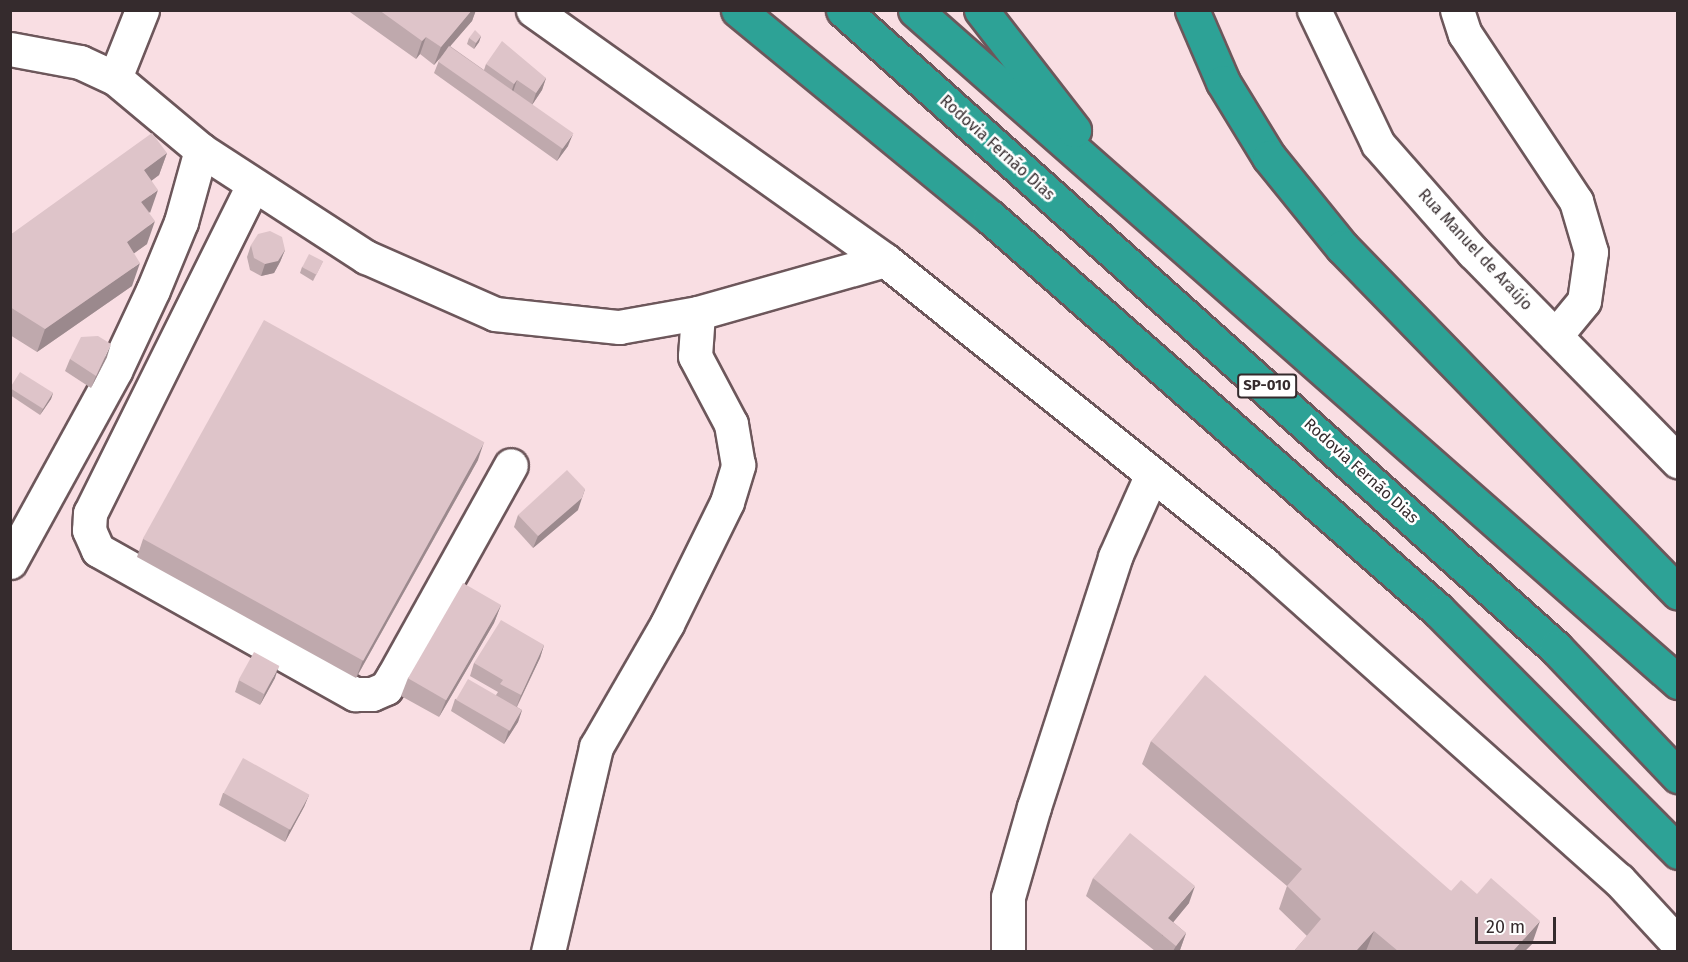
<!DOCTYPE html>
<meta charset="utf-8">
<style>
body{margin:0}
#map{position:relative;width:1688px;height:962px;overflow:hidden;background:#f9dee3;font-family:"Fira Sans",sans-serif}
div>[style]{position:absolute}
.roads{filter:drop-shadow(2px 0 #6d575b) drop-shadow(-2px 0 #6d575b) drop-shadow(0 2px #6d575b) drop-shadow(0 -2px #6d575b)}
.minor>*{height:33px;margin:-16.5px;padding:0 16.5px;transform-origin:16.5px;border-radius:16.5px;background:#fff}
.highway>*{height:33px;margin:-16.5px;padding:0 16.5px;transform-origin:16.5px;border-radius:16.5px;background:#2da296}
.wall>*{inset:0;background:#bfa9ad}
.shaded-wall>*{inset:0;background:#9b898d}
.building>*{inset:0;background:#dec4c9;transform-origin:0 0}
span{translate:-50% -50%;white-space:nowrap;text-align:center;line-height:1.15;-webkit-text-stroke:5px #fff;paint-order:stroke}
.shield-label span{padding:2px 4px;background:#fff;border:2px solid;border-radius:4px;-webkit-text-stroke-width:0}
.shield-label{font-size:15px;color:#352b2d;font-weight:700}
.street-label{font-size:16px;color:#352b2d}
.frame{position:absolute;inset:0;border:12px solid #352b2d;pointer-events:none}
.scale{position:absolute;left:1475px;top:917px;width:81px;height:27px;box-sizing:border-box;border:3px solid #352b2d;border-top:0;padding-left:8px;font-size:18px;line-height:21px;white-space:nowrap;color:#352b2d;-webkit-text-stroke:4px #fff;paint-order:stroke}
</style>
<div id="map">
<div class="roads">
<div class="minor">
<div style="left:533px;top:10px;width:432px;rotate:35.4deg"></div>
<div style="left:885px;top:260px;width:486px;rotate:38.7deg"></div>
<div style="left:1264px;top:564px;width:475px;rotate:41.7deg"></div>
<div style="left:1619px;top:880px;width:87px;rotate:47.3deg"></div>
<div style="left:1314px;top:10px;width:148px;rotate:64.5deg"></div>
<div style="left:1378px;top:144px;width:144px;rotate:48.7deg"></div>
<div style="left:1473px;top:252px;width:293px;rotate:45.6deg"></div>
<div style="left:1457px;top:10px;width:25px;rotate:72deg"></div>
<div style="left:1465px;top:34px;width:201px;rotate:56.4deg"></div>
<div style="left:1576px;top:201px;width:53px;rotate:73.6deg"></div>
<div style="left:1591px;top:252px;width:49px;rotate:98.1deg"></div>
<div style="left:1584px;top:301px;width:45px;rotate:129.6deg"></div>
<div style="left:10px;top:49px;width:71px;rotate:10.5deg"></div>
<div style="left:80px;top:62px;width:38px;rotate:25deg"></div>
<div style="left:115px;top:78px;width:112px;rotate:39.9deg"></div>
<div style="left:201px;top:150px;width:197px;rotate:33deg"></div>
<div style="left:366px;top:257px;width:141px;rotate:23.8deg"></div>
<div style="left:495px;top:314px;width:125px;rotate:6deg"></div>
<div style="left:619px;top:327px;width:80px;rotate:-10deg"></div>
<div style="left:698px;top:313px;width:194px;rotate:-15.8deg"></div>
<div style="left:115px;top:78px;width:73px;rotate:-68.3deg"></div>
<div style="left:252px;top:187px;width:364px;rotate:116.4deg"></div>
<div style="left:90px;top:513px;width:17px;rotate:93deg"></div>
<div style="left:89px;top:530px;width:22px;rotate:66deg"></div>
<div style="left:98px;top:550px;width:295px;rotate:29.3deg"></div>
<div style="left:355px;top:694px;width:17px"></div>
<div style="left:372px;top:694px;width:15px;rotate:-23deg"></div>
<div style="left:386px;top:688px;width:15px;rotate:-58deg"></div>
<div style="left:394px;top:675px;width:240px;rotate:-60.9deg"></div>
<div style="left:10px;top:562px;width:218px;rotate:-61.2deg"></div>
<div style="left:115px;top:371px;width:89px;rotate:-64.9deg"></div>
<div style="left:153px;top:290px;width:74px;rotate:-67.6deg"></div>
<div style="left:181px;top:222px;width:75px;rotate:-74.5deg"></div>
<div style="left:548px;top:952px;width:211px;rotate:-76.8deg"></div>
<div style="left:596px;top:747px;width:142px;rotate:-60deg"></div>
<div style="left:667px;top:624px;width:136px;rotate:-63.8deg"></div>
<div style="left:727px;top:502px;width:39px;rotate:-73deg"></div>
<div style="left:738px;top:465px;width:42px;rotate:-99.7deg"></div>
<div style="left:731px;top:424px;width:77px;rotate:-117.9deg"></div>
<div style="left:695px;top:356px;width:43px;rotate:-86deg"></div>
<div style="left:1008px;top:952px;width:55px;rotate:-90deg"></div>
<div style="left:1008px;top:897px;width:94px;rotate:-73.9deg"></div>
<div style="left:1034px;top:807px;width:263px;rotate:-72deg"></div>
<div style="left:1115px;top:557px;width:89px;rotate:-66deg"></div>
</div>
<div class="highway">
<div style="left:738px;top:10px;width:326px;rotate:39.4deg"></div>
<div style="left:990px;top:217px;width:596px;rotate:41.26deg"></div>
<div style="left:1438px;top:610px;width:341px;rotate:45.2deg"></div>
<div style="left:843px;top:10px;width:957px;rotate:41.82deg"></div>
<div style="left:1556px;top:648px;width:177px;rotate:46.4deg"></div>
<div style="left:915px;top:10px;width:1017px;rotate:41.37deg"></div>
<div style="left:981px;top:10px;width:152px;rotate:52.2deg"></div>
<div style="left:1192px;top:10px;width:78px;rotate:66.7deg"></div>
<div style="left:1223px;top:82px;width:88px;rotate:58.5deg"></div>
<div style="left:1269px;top:157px;width:116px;rotate:51deg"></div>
<div style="left:1342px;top:247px;width:482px;rotate:45.8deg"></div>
</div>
</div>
<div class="wall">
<div style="clip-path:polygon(347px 10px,476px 10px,472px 21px,450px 46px,484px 70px,486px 64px,546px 78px,542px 90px,532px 105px,568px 146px,557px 161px,434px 73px,440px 58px,434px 65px,420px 54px,416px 59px)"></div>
<div style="clip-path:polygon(481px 36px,479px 42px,474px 49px,467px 44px,469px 38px)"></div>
<div style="clip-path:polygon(167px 153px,159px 175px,151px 181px,147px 244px,134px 253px,132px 286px,37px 352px,10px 335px,10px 235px)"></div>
<div style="clip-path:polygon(251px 245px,285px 250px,280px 262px,274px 273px,261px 276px,250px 270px,247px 257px)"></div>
<div style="clip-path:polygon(323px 261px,313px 281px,300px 273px,302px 267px)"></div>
<div style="clip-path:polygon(107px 357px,91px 388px,65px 371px,70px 359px)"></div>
<div style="clip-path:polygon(10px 387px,53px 393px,51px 399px,40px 415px,10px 395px)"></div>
<div style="clip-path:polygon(478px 460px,356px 678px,137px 557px,143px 539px)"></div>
<div style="clip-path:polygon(578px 510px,533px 548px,514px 527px,518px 515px)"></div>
<div style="clip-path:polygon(501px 605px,494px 623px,439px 717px,401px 696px,408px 678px)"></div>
<div style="clip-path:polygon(544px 645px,540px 658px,517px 707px,522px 710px,518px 722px,504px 744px,451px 711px,455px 699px,496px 695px,498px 692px,470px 676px,474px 663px)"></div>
<div style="clip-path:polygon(275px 678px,260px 705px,235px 692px,239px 680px)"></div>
<div style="clip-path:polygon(1151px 741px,1451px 891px,1532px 944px,1525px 951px,1294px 951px,1307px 936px,1279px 909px,1287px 886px,1142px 764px)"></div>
<div style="clip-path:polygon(223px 793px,309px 795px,304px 807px,285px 842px,219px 805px)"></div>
<div style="clip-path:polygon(1093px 878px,1189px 903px,1173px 922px,1186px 933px,1180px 950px,1179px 951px,1155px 951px,1086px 896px)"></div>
</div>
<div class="shaded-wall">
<div style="clip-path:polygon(472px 10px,476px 10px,472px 21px,434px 65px,441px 47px)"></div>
<div style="clip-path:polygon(481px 36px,479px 42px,474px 49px,476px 43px)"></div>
<div style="clip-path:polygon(426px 37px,420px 54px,416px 59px,422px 41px)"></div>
<div style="clip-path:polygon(546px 78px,542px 90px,532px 105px,536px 93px)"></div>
<div style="clip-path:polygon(517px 80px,513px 92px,510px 96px,514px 84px)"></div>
<div style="clip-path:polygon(573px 134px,568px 146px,557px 161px,562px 149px)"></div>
<div style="clip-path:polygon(167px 153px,159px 175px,135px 193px,144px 170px)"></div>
<div style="clip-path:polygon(158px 190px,150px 213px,141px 202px)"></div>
<div style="clip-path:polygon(155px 221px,147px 244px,118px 265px,127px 242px)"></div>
<div style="clip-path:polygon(285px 250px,280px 262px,274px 273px,261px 276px,265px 264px)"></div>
<div style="clip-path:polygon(140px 263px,132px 286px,37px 352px,45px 329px)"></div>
<div style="clip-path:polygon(111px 344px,107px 357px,91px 388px,96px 376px)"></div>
<div style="clip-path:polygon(53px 393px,51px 399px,40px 415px,43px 409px)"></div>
<div style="clip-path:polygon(484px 442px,478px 460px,356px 678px,363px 660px)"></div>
<div style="clip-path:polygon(585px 489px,578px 510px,533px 548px,538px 536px)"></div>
<div style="clip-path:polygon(501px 605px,494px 623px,439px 717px,446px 700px)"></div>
<div style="clip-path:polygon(544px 645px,540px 658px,516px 708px,521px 695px)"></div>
<div style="clip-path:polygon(279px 666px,275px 678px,260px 705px,265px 693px)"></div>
<div style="clip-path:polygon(522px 710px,518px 722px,504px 744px,508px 732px)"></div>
<div style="clip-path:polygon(309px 795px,304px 807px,285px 842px,289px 830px)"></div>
<div style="clip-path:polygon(1195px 886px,1189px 903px,1162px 936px,1168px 918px)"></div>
<div style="clip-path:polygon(1540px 921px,1532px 944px,1525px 951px,1513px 951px)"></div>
<div style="clip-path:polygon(1374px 931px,1366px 951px,1356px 951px)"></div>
<div style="clip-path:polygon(1186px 933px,1180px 950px,1179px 951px,1173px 951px,1176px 946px)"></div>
</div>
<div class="building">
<div style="clip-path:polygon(379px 10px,472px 10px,441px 47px,426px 37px,422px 41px)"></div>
<div style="clip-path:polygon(475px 30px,481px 36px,476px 43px,469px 38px)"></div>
<div style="clip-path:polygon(502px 41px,546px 78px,536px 93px,517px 80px,514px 84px,486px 64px)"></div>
<div style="left:449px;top:46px;width:152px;height:19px;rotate:35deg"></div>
<div style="clip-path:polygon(152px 133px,167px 153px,144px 170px,158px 190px,141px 202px,155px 221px,127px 242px,140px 263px,45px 329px,10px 307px,10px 235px)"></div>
<div style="clip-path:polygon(270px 231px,282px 237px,285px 250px,278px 261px,265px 264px,254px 258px,251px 245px,258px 234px)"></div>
<div style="left:309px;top:254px;width:16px;height:15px;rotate:27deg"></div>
<div style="left:264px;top:320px;width:252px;height:250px;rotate:29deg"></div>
<div style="clip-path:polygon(98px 336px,111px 344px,96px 376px,70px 359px,81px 337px)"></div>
<div style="left:20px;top:372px;width:39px;height:19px;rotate:32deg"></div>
<div style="clip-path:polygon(567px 470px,585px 489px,582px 498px,538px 536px,518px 515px)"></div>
<div style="left:463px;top:583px;width:44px;height:110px;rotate:30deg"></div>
<div style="clip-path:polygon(501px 620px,544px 645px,521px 695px,500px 684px,503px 680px,474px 663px)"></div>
<div style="left:254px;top:652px;width:29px;height:32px;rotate:29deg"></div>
<div style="clip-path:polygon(1205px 675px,1451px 891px,1461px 880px,1477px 894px,1491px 878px,1540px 921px,1513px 951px,1398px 951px,1374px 931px,1356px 951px,1294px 951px,1321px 919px,1287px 886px,1302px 869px,1151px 741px)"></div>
<div style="left:468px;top:679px;width:62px;height:24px;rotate:30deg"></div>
<div style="left:243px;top:758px;width:76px;height:40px;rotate:29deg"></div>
<div style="clip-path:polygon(1130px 833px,1195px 886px,1168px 918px,1186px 933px,1176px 946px,1093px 878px)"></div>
</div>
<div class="shield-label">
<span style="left:1267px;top:386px">SP-010</span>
</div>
<div class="street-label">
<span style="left:997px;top:148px;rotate:42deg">Rodovia Fernão Dias</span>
<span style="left:1475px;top:250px;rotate:47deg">Rua Manuel de Araújo</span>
<span style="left:1361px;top:471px;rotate:42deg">Rodovia Fernão Dias</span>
</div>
<div class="frame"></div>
<div class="scale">20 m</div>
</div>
